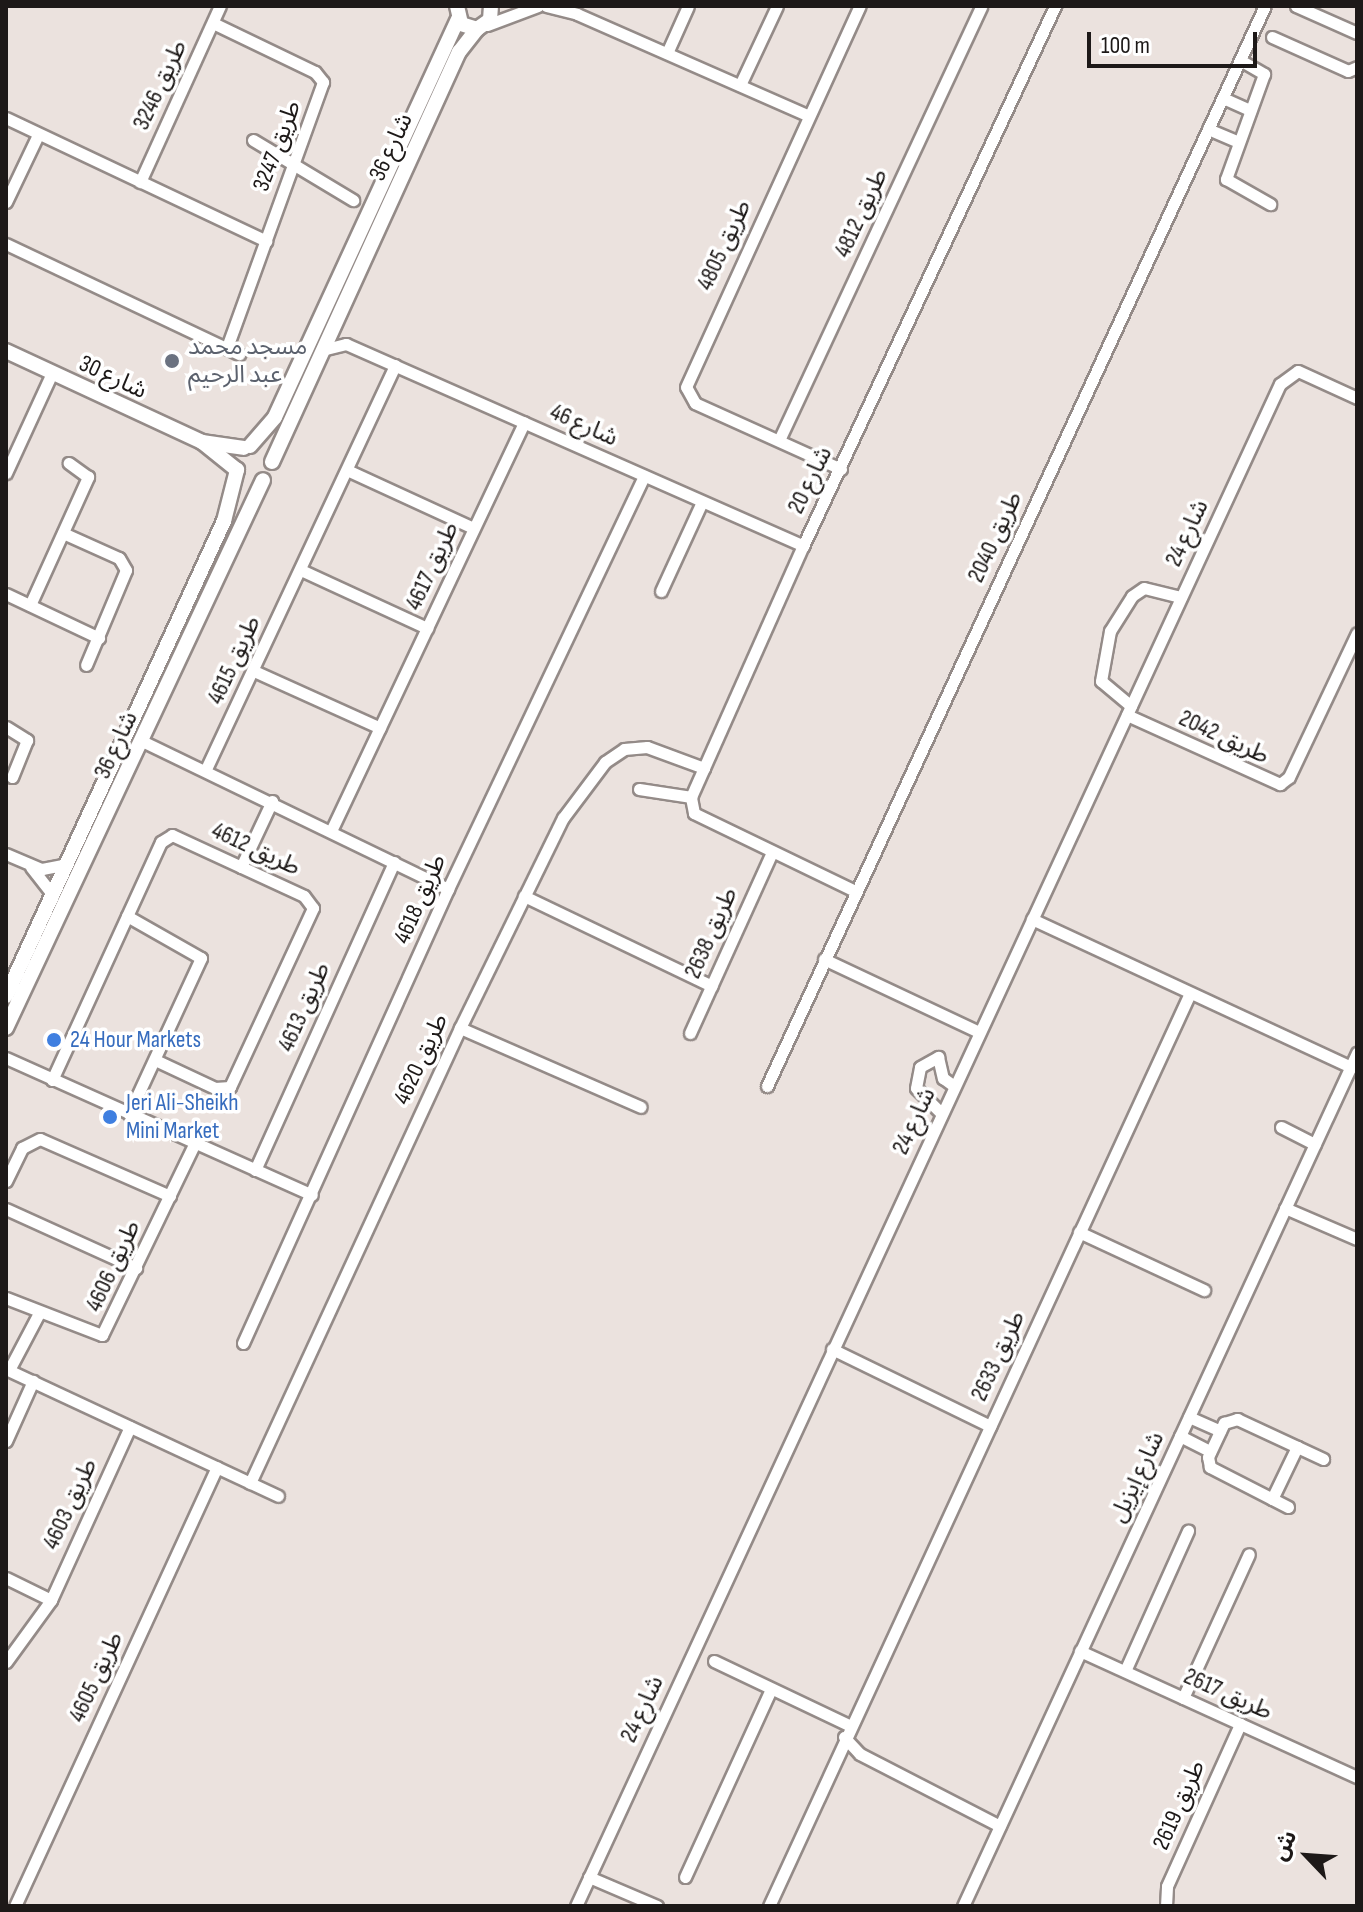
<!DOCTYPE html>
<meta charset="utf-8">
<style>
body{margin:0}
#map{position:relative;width:1363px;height:1912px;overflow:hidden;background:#ebe2de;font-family:"Sofia Sans Condensed","Noto Sans Arabic",sans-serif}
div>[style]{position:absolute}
.roads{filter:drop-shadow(2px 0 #948b88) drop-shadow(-2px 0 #948b88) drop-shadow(0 2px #948b88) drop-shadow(0 -2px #948b88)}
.minor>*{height:11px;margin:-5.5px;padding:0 5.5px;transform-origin:5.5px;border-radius:5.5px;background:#fff}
.tertiary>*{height:14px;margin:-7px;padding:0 7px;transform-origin:7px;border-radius:7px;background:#fff}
.dots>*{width:22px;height:22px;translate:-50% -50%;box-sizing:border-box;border:4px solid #fff;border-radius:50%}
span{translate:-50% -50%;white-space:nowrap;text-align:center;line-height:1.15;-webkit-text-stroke:7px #fff;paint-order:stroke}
.street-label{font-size:24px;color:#1d1918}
.worship-label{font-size:24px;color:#5b616d}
.left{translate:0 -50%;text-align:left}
.shop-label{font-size:24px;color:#366cbe}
.frame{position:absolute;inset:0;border:8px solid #1d1918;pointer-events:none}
.north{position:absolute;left:1267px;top:1816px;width:80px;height:80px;-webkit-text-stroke:6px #fff;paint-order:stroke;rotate:295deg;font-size:22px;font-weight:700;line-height:32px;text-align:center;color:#1d1918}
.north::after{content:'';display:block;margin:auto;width:28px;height:36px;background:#1d1918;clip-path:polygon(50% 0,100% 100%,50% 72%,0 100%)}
.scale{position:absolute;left:1087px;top:32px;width:170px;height:36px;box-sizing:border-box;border:4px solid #1d1918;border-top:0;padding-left:10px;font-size:24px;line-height:28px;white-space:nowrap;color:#1d1918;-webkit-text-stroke:6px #fff;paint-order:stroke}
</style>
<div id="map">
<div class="roads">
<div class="minor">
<div style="left:546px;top:6px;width:32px;rotate:14deg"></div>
<div style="left:577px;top:14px;width:253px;rotate:23.7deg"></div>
<div style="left:1296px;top:6px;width:67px;rotate:23.9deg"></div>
<div style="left:213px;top:23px;width:113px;rotate:25.7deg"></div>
<div style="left:315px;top:72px;width:13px;rotate:51deg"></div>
<div style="left:323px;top:82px;width:280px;rotate:109.9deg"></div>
<div style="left:487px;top:25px;width:54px;rotate:-20.4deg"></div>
<div style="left:1272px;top:37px;width:83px;rotate:24.1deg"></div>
<div style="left:1348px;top:71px;width:10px;rotate:-24deg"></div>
<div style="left:667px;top:53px;width:51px;rotate:-65.9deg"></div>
<div style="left:1240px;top:60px;width:28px;rotate:30deg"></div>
<div style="left:1264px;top:74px;width:112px;rotate:109.9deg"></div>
<div style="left:1226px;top:179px;width:51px;rotate:29.6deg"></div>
<div style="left:740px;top:85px;width:87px;rotate:-64.9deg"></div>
<div style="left:1223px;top:98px;width:30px;rotate:24deg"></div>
<div style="left:6px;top:118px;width:288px;rotate:25.3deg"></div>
<div style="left:1208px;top:129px;width:33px;rotate:23deg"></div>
<div style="left:253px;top:140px;width:117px;rotate:31deg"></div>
<div style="left:140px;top:182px;width:193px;rotate:-65.6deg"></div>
<div style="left:6px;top:202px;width:74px;rotate:-64.5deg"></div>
<div style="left:6px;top:244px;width:258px;rotate:25.3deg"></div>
<div style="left:322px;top:350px;width:25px;rotate:-14deg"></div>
<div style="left:346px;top:344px;width:500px;rotate:23.8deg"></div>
<div style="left:780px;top:438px;width:476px;rotate:-65deg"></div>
<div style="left:841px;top:469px;width:160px;rotate:-155.7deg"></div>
<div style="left:695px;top:403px;width:18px;rotate:-119deg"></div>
<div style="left:686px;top:387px;width:419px;rotate:-65.5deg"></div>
<div style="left:347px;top:470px;width:139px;rotate:24.7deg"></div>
<div style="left:6px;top:473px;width:110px;rotate:-65.3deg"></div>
<div style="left:63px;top:533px;width:61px;rotate:24.1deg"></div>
<div style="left:119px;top:558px;width:14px;rotate:60deg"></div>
<div style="left:126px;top:570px;width:103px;rotate:112.8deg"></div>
<div style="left:301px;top:570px;width:139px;rotate:24.7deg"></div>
<div style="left:661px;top:591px;width:98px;rotate:-65.3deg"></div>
<div style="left:6px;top:594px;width:103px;rotate:25.3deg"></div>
<div style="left:30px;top:605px;width:141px;rotate:-65.6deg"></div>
<div style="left:88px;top:477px;width:24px;rotate:-144deg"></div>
<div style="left:254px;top:671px;width:138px;rotate:24.3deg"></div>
<div style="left:1131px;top:706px;width:39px;rotate:-140deg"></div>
<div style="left:1101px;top:681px;width:51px;rotate:-79.8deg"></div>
<div style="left:1110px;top:631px;width:41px;rotate:-57.8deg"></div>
<div style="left:1132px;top:596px;width:14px;rotate:-34deg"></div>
<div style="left:1144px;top:588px;width:38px;rotate:14deg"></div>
<div style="left:1127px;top:715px;width:168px;rotate:24.3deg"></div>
<div style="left:1280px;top:784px;width:11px;rotate:-38deg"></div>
<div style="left:1289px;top:777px;width:159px;rotate:-64.7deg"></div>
<div style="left:6px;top:727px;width:25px;rotate:32deg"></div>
<div style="left:27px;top:740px;width:40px;rotate:112deg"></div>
<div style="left:142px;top:741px;width:340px;rotate:25.8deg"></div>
<div style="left:206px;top:769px;width:446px;rotate:-64.9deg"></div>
<div style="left:639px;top:789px;width:53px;rotate:8.7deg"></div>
<div style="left:331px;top:831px;width:452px;rotate:-64.7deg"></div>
<div style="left:6px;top:854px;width:39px;rotate:23deg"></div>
<div style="left:42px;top:869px;width:25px;rotate:-11deg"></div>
<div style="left:31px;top:867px;width:36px;rotate:52deg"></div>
<div style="left:241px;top:867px;width:73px;rotate:-64.8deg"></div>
<div style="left:855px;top:891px;width:179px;rotate:-154.2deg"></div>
<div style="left:694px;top:813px;width:16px;rotate:-101deg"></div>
<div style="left:691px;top:797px;width:275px;rotate:-66deg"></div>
<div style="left:803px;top:546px;width:596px;rotate:-64.98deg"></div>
<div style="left:524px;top:896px;width:208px;rotate:25.6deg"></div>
<div style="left:127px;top:916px;width:85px;rotate:29.6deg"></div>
<div style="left:201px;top:958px;width:172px;rotate:114.8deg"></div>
<div style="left:1032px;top:919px;width:352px;rotate:24.9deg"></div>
<div style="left:824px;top:959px;width:171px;rotate:25.2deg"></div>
<div style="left:460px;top:1028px;width:197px;rotate:23.6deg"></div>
<div style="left:690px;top:1033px;width:199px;rotate:-65.6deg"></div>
<div style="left:6px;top:1058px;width:335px;rotate:24.1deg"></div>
<div style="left:52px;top:1080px;width:262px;rotate:-65.4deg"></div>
<div style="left:161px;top:842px;width:13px;rotate:-32deg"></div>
<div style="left:172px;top:835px;width:145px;rotate:24.8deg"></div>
<div style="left:304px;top:896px;width:15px;rotate:53deg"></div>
<div style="left:313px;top:908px;width:197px;rotate:114.9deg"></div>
<div style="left:230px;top:1087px;width:15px;rotate:176deg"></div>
<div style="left:215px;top:1088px;width:66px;rotate:-155deg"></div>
<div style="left:767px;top:1086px;width:1189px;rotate:-65.25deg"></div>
<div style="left:941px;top:1113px;width:35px;rotate:-135deg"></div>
<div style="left:916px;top:1088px;width:21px;rotate:-79deg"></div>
<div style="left:920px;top:1067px;width:21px;rotate:-29deg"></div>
<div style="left:938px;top:1057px;width:22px;rotate:77deg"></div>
<div style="left:943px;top:1078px;width:14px;rotate:36deg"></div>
<div style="left:1281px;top:1127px;width:38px;rotate:27deg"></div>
<div style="left:255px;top:1170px;width:338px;rotate:-65.7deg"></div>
<div style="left:6px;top:1181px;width:37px;rotate:-64deg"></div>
<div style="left:22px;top:1148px;width:20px;rotate:-27deg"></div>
<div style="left:40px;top:1139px;width:142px;rotate:23.7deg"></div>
<div style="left:1285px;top:1208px;width:78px;rotate:23.3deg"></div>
<div style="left:6px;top:1209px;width:143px;rotate:24.4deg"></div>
<div style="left:1079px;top:1232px;width:138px;rotate:24.9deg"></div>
<div style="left:6px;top:1298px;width:103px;rotate:21.1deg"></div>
<div style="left:102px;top:1335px;width:213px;rotate:-64.2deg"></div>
<div style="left:243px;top:1343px;width:498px;rotate:-65.7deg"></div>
<div style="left:448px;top:889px;width:457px;rotate:-64.6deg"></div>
<div style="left:832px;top:1349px;width:176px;rotate:26deg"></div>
<div style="left:6px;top:1369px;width:300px;rotate:25deg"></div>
<div style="left:9px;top:1370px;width:64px;rotate:-62.2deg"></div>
<div style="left:1189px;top:1417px;width:34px;rotate:24deg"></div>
<div style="left:1180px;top:1436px;width:34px;rotate:27deg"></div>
<div style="left:6px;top:1441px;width:66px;rotate:-65.8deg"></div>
<div style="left:250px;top:1483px;width:501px;rotate:-65.22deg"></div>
<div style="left:460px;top:1028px;width:234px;rotate:-63.9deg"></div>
<div style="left:563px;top:818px;width:70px;rotate:-53.1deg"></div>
<div style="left:605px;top:762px;width:23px;rotate:-34deg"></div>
<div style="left:624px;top:749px;width:23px;rotate:-5deg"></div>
<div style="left:647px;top:747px;width:61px;rotate:20.2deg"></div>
<div style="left:1272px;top:1499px;width:58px;rotate:-64.3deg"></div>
<div style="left:1288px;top:1507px;width:88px;rotate:-152.9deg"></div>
<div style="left:1210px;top:1467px;width:10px;rotate:-101deg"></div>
<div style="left:1208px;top:1457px;width:38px;rotate:-65deg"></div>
<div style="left:1224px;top:1423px;width:14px;rotate:-17deg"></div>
<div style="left:1237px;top:1419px;width:95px;rotate:24.9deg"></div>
<div style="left:6px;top:1578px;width:50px;rotate:26.1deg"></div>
<div style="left:1080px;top:1651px;width:304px;rotate:24.5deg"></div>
<div style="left:714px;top:1661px;width:149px;rotate:25.4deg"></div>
<div style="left:6px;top:1662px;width:77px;rotate:-54deg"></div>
<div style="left:51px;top:1600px;width:190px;rotate:-65.5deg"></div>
<div style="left:1125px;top:1671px;width:154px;rotate:-65.8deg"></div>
<div style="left:1183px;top:1698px;width:158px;rotate:-65.4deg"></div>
<div style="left:844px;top:1737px;width:23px;rotate:47deg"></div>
<div style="left:860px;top:1754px;width:157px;rotate:27.2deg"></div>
<div style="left:589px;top:1877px;width:74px;rotate:23.1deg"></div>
<div style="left:685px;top:1877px;width:207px;rotate:-65.4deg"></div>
<div style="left:15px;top:1906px;width:483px;rotate:-65.3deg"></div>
<div style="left:576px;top:1906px;width:1677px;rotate:-65.18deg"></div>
<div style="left:1280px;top:384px;width:22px;rotate:-36deg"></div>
<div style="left:1298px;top:371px;width:65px;rotate:24.6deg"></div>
<div style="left:769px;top:1906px;width:1005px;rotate:-65.24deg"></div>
<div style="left:963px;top:1906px;width:940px;rotate:-65.21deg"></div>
<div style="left:1166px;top:1906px;width:20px;rotate:-87deg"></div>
<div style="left:1167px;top:1886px;width:178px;rotate:-65.7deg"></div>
</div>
<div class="tertiary">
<div style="left:457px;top:6px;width:18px;rotate:77deg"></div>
<div style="left:461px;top:24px;width:17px;rotate:17deg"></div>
<div style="left:477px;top:29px;width:16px;rotate:-35deg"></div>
<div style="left:490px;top:20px;width:14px;rotate:-86deg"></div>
<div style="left:6px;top:351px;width:216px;rotate:24.9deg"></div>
<div style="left:202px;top:442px;width:42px;rotate:8.1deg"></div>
<div style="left:250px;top:446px;width:38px;rotate:-49deg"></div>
<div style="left:275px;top:417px;width:438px;rotate:-65.3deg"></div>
<div style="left:272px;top:462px;width:451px;rotate:-65.5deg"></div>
<div style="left:459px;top:52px;width:29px;rotate:-52deg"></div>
<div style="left:6px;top:996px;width:523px;rotate:-65.35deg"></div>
<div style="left:224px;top:521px;width:53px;rotate:-75.7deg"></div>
<div style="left:237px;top:470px;width:45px;rotate:-141.3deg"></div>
<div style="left:6px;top:1028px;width:605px;rotate:-64.87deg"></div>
</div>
</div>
<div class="dots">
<div style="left:172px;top:361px;background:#6b7280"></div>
<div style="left:54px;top:1040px;background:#3f7fe0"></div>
<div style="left:110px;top:1117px;background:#3f7fe0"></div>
</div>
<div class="street-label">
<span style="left:160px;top:85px;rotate:-65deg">طريق 3246</span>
<span style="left:277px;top:146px;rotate:-69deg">طريق 3247</span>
<span style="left:391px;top:147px;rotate:-65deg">شارع 36</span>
<span style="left:861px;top:213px;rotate:-65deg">طريق 4812</span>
<span style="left:724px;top:245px;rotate:-65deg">طريق 4805</span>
<span style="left:113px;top:377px;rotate:25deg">شارع 30</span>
<span style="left:584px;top:425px;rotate:24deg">شارع 46</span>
<span style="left:810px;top:480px;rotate:-64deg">شارع 20</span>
<span style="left:1187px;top:533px;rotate:-65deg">شارع 24</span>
<span style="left:995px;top:537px;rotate:-65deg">طريق 2040</span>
<span style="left:432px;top:566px;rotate:-65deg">طريق 4617</span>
<span style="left:234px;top:660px;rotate:-65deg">طريق 4615</span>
<span style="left:1224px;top:737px;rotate:25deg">طريق 2042</span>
<span style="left:116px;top:745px;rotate:-65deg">شارع 36</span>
<span style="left:256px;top:849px;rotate:25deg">طريق 4612</span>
<span style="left:420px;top:899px;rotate:-66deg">طريق 4618</span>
<span style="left:711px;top:933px;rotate:-66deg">طريق 2638</span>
<span style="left:304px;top:1007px;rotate:-66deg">طريق 4613</span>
<span style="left:421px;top:1059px;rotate:-65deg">طريق 4620</span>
<span style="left:914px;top:1121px;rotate:-65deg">شارع 24</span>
<span style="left:113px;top:1266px;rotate:-65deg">طريق 4606</span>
<span style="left:998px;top:1356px;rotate:-65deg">طريق 2633</span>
<span style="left:1137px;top:1477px;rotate:-65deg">شارع إيزيل</span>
<span style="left:70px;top:1504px;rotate:-65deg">طريق 4603</span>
<span style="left:96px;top:1677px;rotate:-65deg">طريق 4605</span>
<span style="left:1228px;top:1694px;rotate:24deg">طريق 2617</span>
<span style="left:642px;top:1709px;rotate:-65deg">شارع 24</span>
<span style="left:1179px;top:1805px;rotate:-66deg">طريق 2619</span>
</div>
<div class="worship-label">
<span class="left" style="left:188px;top:361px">مسجد محمد<br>عبد الرحيم</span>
</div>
<div class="shop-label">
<span class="left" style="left:70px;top:1040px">24 Hour Markets</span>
<span class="left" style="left:126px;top:1117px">Jeri Ali-Sheikh<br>Mini Market</span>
</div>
<div class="frame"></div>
<div class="north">ش</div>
<div class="scale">100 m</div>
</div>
